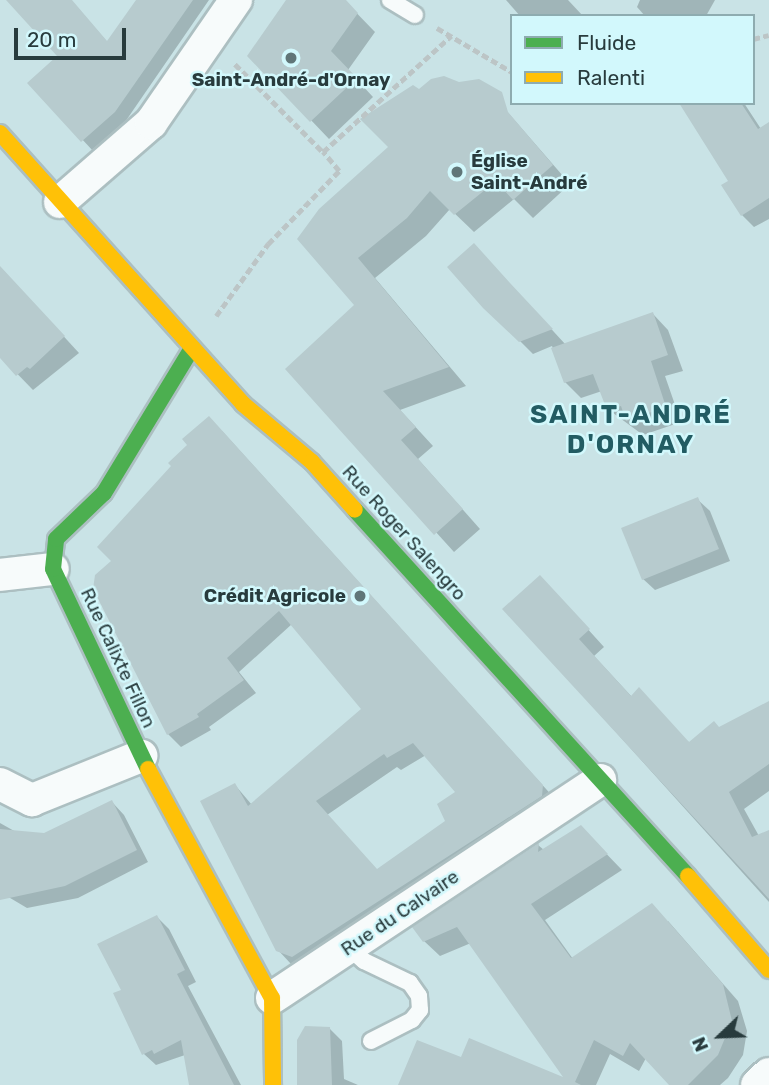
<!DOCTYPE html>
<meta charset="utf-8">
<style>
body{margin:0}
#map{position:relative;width:769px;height:1085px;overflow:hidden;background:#c9e3e6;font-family:Rubik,sans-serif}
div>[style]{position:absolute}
.shadow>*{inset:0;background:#0003}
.building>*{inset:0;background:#b7cbce;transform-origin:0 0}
.path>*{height:4.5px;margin-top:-2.25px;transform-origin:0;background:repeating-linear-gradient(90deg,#bcc5c6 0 7px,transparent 0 10.5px)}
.roads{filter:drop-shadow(2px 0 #acbfc1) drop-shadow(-2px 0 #acbfc1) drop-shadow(0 2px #acbfc1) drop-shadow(0 -2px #acbfc1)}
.lane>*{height:16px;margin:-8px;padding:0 8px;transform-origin:8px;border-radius:8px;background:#f7fbfb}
.street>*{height:32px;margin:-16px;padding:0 16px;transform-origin:16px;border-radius:16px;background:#f7fbfb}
.fast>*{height:16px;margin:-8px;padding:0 8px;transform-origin:8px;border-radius:8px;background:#4caf50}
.slow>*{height:16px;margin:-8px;padding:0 8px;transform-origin:8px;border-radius:8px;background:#ffc107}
.dots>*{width:19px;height:19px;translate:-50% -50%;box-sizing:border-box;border:4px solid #d2f8fc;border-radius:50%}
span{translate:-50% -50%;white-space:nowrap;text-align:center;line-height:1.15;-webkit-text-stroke:5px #d2f8fc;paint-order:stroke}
.poi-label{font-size:19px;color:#283b3d;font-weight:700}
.left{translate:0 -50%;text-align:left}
.right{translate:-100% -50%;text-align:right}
.street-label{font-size:19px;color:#283b3d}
.district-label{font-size:26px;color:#225c63;font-weight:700;letter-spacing:2px}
.legend{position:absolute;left:510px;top:14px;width:245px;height:91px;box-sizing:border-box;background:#d2f8fc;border:2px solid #8eacb0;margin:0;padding:9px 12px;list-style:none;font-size:21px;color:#283b3d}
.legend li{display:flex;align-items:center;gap:14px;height:35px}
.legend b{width:35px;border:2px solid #8eacb0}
.north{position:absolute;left:685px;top:1001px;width:70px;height:70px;-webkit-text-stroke:5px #d2f8fc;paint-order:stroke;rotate:247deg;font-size:19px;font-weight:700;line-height:28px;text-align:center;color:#283b3d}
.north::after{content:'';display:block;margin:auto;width:24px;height:32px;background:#283b3d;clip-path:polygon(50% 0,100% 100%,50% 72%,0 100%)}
.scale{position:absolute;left:14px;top:28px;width:112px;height:32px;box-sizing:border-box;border:4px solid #283b3d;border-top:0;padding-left:9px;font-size:21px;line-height:24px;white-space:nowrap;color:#283b3d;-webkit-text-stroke:5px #d2f8fc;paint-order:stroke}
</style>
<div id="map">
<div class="shadow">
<div style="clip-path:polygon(9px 0,71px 0,108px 43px,137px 0,209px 0,125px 122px,93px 151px,30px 83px,59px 56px)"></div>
<div style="clip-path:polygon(289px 0,344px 0,375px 32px,348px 70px,373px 97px,329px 139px,250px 56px)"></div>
<div style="clip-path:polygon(506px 0,568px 0,583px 16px,520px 16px)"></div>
<div style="clip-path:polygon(640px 0,715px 0,706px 16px,645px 16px,637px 7px)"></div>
<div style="clip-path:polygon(419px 91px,497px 100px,570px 184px,533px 218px,514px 199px,474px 232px,450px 209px,426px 236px,375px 278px,466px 386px,400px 410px,433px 446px,418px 459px,480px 529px,454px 552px,288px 369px,356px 305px,300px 239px,390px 147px)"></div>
<div style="clip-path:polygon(681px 103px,744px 103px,761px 129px,769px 132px,769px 219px,754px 227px,742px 215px,731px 181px)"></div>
<div style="clip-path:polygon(486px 258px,566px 345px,653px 314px,668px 330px,683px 371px,665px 376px,681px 422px,643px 435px,609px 410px,602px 391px,581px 398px,565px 382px,552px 346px,533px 354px,520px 341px)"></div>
<div style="clip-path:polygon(0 267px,79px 353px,33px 390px,0 356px)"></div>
<div style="clip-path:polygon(evenodd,222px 431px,556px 800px,306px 969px,291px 964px,278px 950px,235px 785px,252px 805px,364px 710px,292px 624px,239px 672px,256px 693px,209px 727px,211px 730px,181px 747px,168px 734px,114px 561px,222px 431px,426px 755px,458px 792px,447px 822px,378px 871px,327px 815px,397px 767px,401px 770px,426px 755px)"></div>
<div style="clip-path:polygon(697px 499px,710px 511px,730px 561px,655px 590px,642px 578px)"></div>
<div style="clip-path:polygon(556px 594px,604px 647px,594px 656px,632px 697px,690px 743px,769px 704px,769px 791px,744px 809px,759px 836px,769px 833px,769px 902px,505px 609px)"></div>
<div style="clip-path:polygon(112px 802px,124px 815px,148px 862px,78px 898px,27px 908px,0 892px,0 823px,16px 832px,44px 835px)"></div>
<div style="clip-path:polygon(596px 843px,622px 870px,545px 920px,573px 959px,668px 921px,738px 1001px,747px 1031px,743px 1055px,728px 1078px,720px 1085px,672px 1085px,646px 1058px,639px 1071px,610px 1054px,596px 1085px,400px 1085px,462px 1059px,568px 1081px,471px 943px,440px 956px,424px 941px,538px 845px,544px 850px)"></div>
<div style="clip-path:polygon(157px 917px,169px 929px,196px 982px,188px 986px,241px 1085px,191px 1085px,185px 1055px,156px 1065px,144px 1054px,124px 990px)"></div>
<div style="clip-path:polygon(330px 1029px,342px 1041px,344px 1079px,358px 1085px,299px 1085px)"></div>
</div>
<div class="building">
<div style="clip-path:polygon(6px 0,72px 0,107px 41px,136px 0,193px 0,115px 112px,81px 142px,27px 83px,57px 56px)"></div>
<div style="clip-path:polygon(286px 0,346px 0,358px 13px,331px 51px,357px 78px,310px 122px,247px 56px)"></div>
<div style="clip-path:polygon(444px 76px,459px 82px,479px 79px,502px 92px,508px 112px,553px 165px,513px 200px,496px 181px,454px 215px,430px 191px,407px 218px,358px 258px,449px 367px,383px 391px,416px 427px,401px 440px,463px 509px,434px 535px,285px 369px,354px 305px,297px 239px,319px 209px,388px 147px,360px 119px,413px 85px,419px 89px,431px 79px)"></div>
<div style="clip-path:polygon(679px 103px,741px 103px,758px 129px,769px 122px,769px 198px,741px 216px,721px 185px,728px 181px)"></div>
<div style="clip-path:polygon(474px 243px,510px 283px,553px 329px,519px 342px,483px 308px,447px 267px)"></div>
<div style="clip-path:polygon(0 266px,65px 336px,30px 369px,27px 367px,16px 376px,0 358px)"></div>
<div style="clip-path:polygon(653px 312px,668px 355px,651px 361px,666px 407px,626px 421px,621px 406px,607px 410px,593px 374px,564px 383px,551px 348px)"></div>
<div style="clip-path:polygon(evenodd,209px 416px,543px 785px,542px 796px,292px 957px,276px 951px,200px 801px,235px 783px,248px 806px,361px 709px,279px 611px,227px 658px,244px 680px,197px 714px,199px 717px,167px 735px,93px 589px,95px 575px,111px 561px,97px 547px,171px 466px,168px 463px,187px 445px,182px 439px,209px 416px,413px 743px,455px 792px,437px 804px,445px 821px,377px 869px,316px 801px,384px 754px,387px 758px,413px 743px)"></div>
<div style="left:698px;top:497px;width:56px;height:83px;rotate:68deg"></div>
<div style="clip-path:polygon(540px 575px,590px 629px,579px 639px,631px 696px,639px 687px,689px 742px,714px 721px,719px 727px,769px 701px,769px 764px,729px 792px,752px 837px,769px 830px,769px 899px,502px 609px)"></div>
<div style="clip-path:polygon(112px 800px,137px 850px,65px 886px,0 900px,0 829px,44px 833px)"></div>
<div style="clip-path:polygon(581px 825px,608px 854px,531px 904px,571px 958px,652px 903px,723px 984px,732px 1021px,718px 1055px,688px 1085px,669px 1085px,630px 1043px,623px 1056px,594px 1040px,575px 1082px,581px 1085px,398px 1085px,417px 1040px,461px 1057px,469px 1038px,563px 1077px,457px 927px,423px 942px,412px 927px,539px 843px,538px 852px)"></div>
<div style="clip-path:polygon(157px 915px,185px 970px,177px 974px,234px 1085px,189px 1085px,181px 1040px,154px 1054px,152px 1050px,142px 1055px,113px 993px,121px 990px,97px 944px)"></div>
<div style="clip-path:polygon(305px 1026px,330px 1027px,332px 1085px,297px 1085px,297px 1040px)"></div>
</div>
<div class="path">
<div style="left:437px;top:28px;width:87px;rotate:30.4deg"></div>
<div style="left:753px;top:39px;width:16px;rotate:-14deg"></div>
<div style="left:235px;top:64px;width:124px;rotate:45deg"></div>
<div style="left:216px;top:316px;width:89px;rotate:-54.2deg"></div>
<div style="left:268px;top:244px;width:102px;rotate:-45.8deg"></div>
<div style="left:339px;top:171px;width:25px;rotate:-130deg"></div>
<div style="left:323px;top:152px;width:173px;rotate:-42.2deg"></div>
</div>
<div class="roads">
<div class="lane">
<div style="left:390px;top:0;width:29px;rotate:31deg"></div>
<div style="left:349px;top:948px;width:20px;rotate:41deg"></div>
<div style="left:364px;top:961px;width:51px;rotate:25.6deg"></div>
<div style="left:410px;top:983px;width:16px;rotate:55deg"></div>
<div style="left:419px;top:996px;width:14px;rotate:86deg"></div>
<div style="left:420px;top:1010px;width:13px;rotate:129deg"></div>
<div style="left:412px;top:1020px;width:46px;rotate:152.9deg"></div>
</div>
<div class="street">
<div style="left:60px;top:202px;width:121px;rotate:-41deg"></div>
<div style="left:151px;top:123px;width:150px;rotate:-55.4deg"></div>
<div style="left:0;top:575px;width:53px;rotate:-6.5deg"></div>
<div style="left:0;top:784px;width:36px;rotate:27deg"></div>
<div style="left:32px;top:800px;width:118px;rotate:-22deg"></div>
<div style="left:272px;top:998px;width:394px;rotate:-33.6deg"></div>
<div style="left:757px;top:1085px;width:16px;rotate:-43deg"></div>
</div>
<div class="fast">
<div style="left:355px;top:510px;width:495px;rotate:47.7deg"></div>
<div style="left:148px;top:769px;width:221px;rotate:-115.4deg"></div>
<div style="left:53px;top:569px;width:30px;rotate:-84deg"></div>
<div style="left:56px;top:539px;width:66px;rotate:-43.8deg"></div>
<div style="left:104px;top:493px;width:170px;rotate:-58.7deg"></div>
</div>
<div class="slow">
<div style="left:0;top:133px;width:364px;rotate:48.1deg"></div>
<div style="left:243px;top:404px;width:90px;rotate:40deg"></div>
<div style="left:312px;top:462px;width:64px;rotate:48.1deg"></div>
<div style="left:148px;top:769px;width:260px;rotate:61.6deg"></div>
<div style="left:272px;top:998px;width:87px;rotate:89.3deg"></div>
<div style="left:688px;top:876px;width:124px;rotate:49.2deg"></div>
</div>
</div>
<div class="dots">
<div style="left:291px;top:58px;background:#607678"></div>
<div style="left:457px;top:172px;background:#607678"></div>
<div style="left:360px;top:596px;background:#607678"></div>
</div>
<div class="poi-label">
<span style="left:291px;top:80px">Saint-André-d'Ornay</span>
<span class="left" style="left:471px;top:172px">Église<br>Saint-André</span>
<span class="right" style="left:346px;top:596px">Crédit Agricole</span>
</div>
<div class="street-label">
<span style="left:404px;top:533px;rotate:48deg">Rue Roger Salengro</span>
<span style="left:118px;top:658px;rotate:65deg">Rue Calixte Fillon</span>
<span style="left:400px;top:913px;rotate:-34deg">Rue du Calvaire</span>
</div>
<div class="district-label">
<span style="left:631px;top:430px">SAINT-ANDRÉ<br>D'ORNAY</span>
</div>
<ul class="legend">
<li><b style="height:9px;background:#4caf50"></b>Fluide</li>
<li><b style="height:9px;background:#ffc107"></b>Ralenti</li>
</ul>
<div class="north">N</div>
<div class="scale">20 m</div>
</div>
